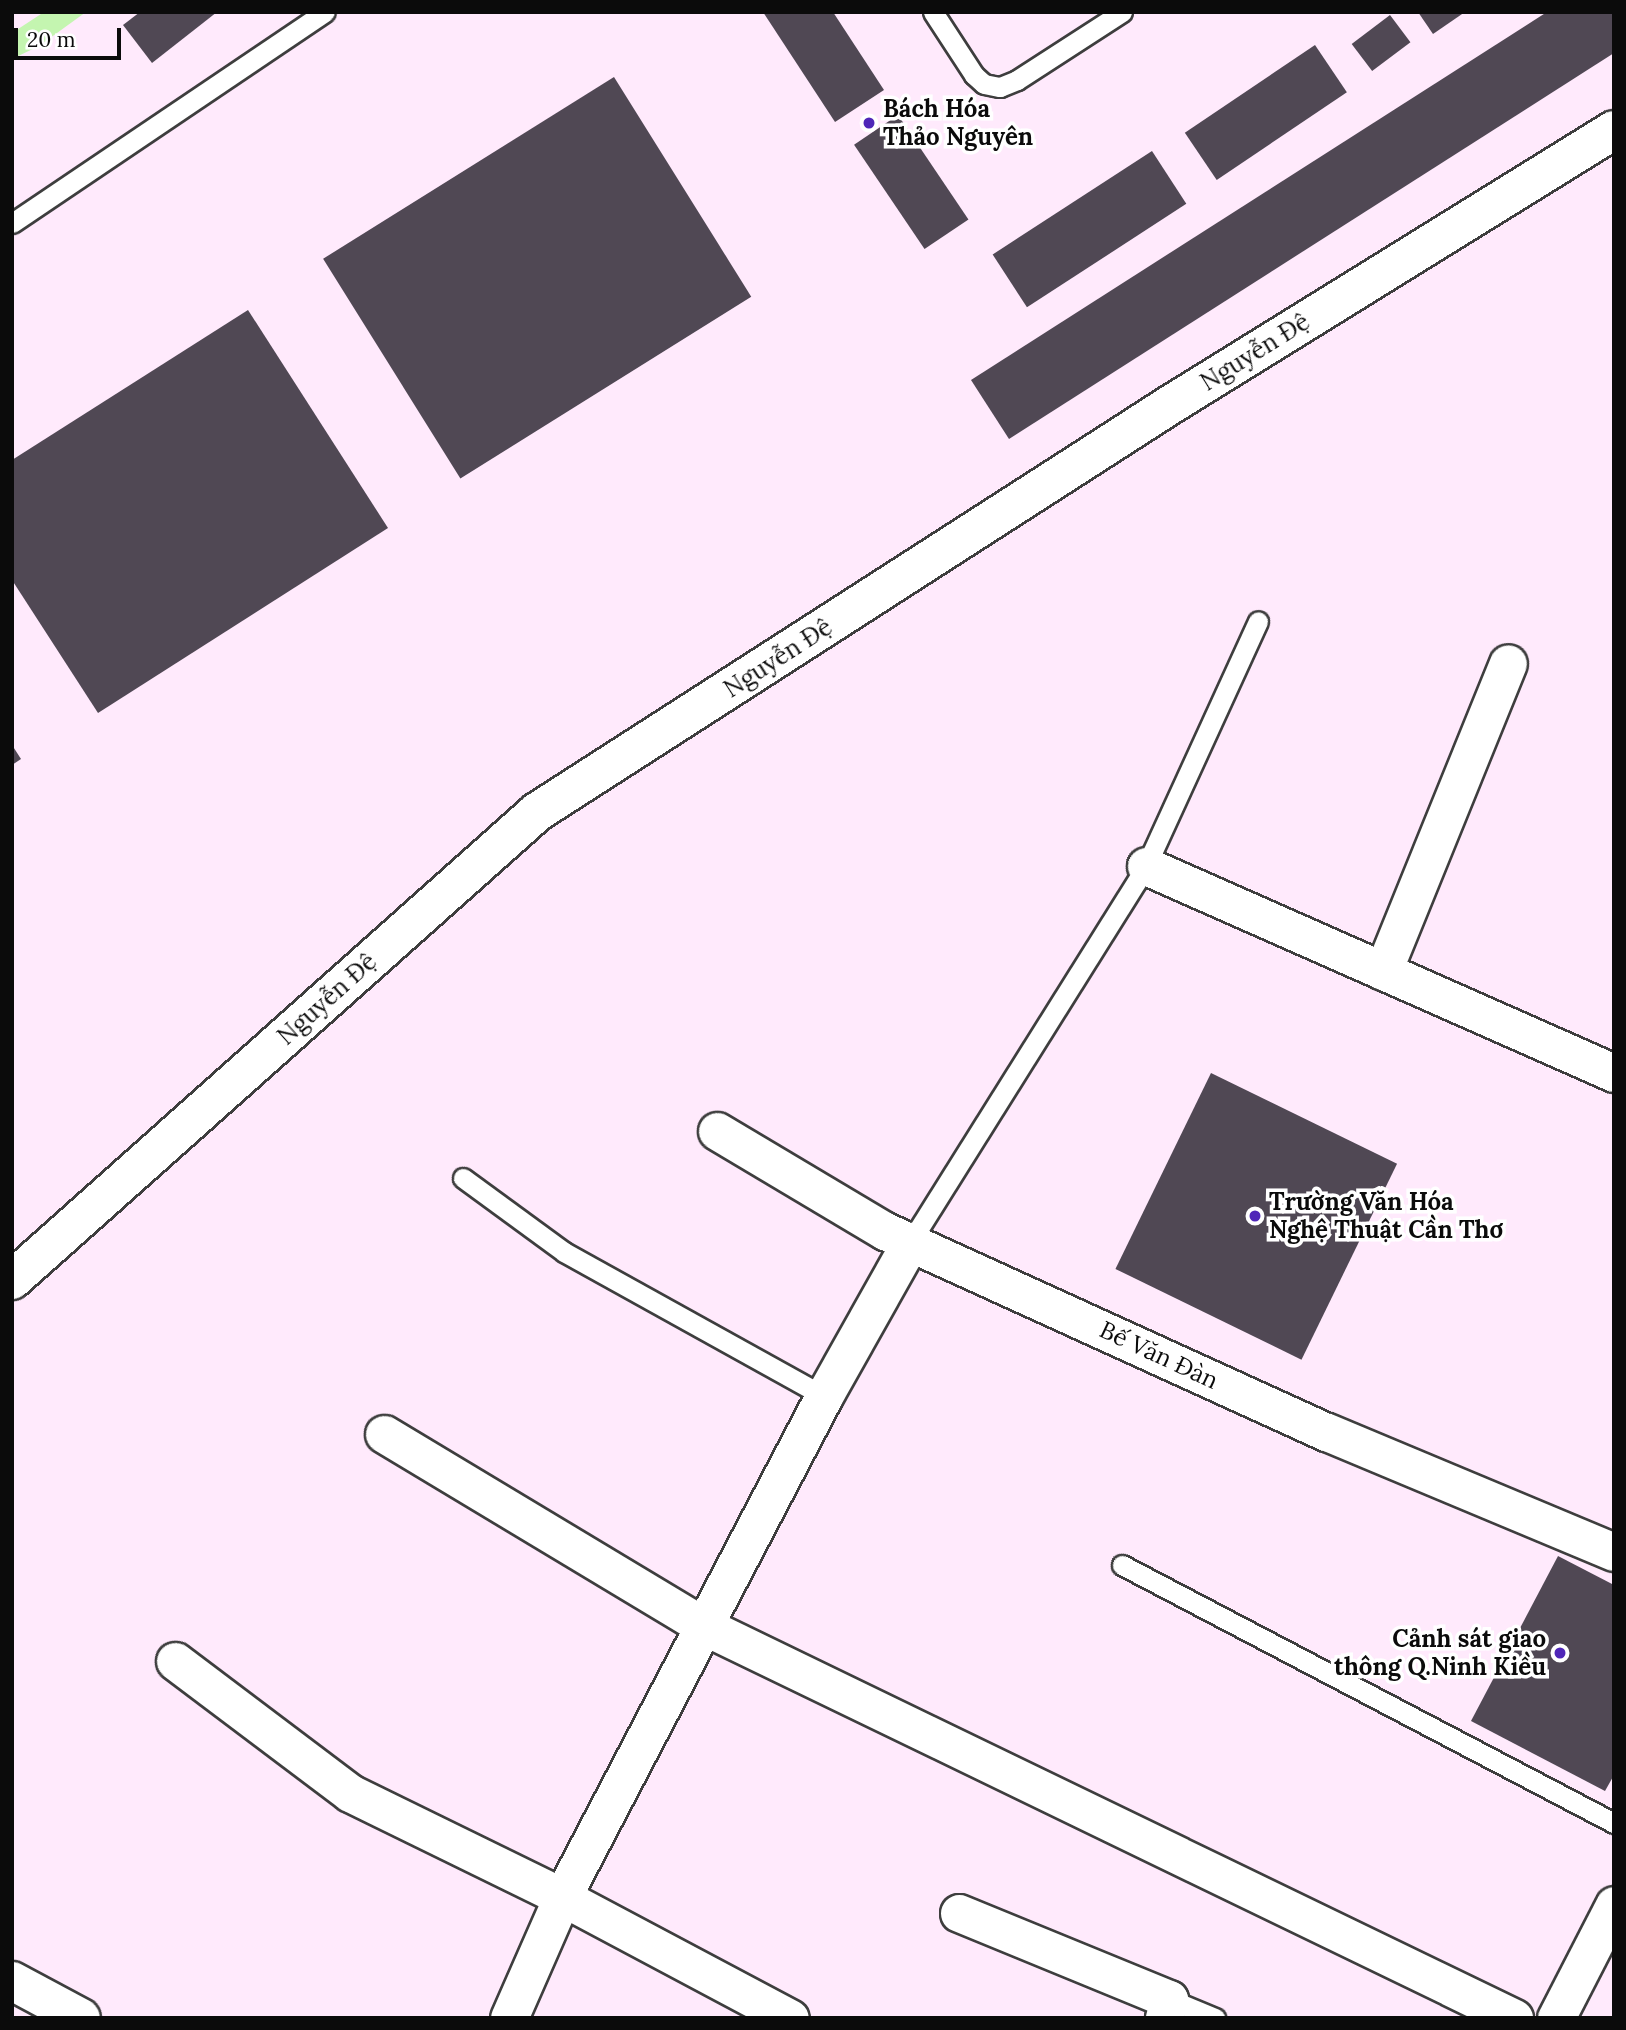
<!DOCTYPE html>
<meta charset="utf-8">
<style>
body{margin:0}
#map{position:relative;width:1626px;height:2030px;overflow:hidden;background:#ffeafc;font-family:Lora,serif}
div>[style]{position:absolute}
.water>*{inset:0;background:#c4f5b0}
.building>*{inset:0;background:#504854;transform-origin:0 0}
.roads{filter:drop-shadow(2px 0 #3e3e3e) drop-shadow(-2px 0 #3e3e3e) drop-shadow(0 2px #3e3e3e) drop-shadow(0 -2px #3e3e3e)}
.service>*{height:19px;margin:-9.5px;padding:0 9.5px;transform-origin:9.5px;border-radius:9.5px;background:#fff}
.minor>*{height:37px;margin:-18.5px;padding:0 18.5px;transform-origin:18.5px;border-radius:18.5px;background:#fff}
.tertiary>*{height:38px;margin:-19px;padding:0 19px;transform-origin:19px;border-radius:19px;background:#fff}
.dots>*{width:19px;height:19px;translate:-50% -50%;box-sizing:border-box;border:4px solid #fff;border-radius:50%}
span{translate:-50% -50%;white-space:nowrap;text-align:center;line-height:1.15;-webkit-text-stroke:7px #fff;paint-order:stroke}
.poi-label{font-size:24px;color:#0b0b0b;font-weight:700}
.left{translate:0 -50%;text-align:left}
.right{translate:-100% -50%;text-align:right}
.street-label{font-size:24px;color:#0b0b0b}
.frame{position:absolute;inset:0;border:14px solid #0b0b0b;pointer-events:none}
.scale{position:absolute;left:14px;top:28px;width:107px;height:32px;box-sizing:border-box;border:4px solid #0b0b0b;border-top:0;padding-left:9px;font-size:21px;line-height:24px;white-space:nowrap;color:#0b0b0b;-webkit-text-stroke:5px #fff;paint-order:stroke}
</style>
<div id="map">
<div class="water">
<div style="clip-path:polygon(44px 12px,86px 12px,39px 46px,12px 59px,12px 33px)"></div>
</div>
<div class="building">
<div style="clip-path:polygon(140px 12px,217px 12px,152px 63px,123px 25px)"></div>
<div style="clip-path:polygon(763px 12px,833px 12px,884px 90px,835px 122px)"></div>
<div style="clip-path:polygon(1418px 12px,1465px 12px,1433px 34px)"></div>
<div style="clip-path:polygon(1547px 12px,1614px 12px,1614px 53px,1009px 439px,971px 380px)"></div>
<div style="left:1390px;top:15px;width:34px;height:48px;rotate:53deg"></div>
<div style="left:1315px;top:45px;width:57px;height:157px;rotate:56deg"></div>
<div style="left:614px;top:77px;width:259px;height:343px;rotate:58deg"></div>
<div style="left:898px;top:115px;width:126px;height:53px;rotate:56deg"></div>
<div style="left:1152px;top:151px;width:63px;height:190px;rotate:57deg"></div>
<div style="clip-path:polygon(248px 310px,388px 528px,98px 713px,12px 580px,12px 460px)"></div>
<div style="clip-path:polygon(12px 745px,21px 759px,12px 765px)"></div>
<div style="left:1211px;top:1073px;width:207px;height:218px;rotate:26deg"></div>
<div style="clip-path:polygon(1558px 1556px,1614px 1585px,1614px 1775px,1605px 1791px,1471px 1721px)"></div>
</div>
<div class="roads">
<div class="service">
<div style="left:933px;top:12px;width:75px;rotate:56.9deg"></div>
<div style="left:974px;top:75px;width:13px;rotate:42deg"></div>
<div style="left:984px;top:84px;width:16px;rotate:11deg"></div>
<div style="left:1000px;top:87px;width:18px;rotate:-22deg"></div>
<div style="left:1017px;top:80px;width:125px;rotate:-32.9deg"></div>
<div style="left:12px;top:223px;width:377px;rotate:-34deg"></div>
<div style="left:463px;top:1178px;width:125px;rotate:36.2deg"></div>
<div style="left:564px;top:1252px;width:297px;rotate:29deg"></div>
<div style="left:911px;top:1241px;width:443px;rotate:-57.9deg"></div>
<div style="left:1146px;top:866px;width:269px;rotate:-65.4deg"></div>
<div style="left:1122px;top:1565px;width:556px;rotate:27.67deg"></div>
<div style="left:1169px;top:1999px;width:50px;rotate:22.4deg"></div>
</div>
<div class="minor">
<div style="left:1146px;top:866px;width:512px;rotate:23.86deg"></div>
<div style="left:1383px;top:971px;width:332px;rotate:-67.9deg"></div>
<div style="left:717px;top:1131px;width:196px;rotate:30.8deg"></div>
<div style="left:885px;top:1231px;width:486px;rotate:24.5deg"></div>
<div style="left:1327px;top:1432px;width:311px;rotate:22.7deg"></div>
<div style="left:384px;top:1434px;width:373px;rotate:31deg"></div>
<div style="left:704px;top:1626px;width:900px;rotate:25.82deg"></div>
<div style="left:175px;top:1661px;width:219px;rotate:37deg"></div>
<div style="left:350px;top:1793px;width:236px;rotate:26.1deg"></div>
<div style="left:562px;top:1897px;width:258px;rotate:28deg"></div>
<div style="left:959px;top:1913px;width:227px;rotate:22.3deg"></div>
<div style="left:1169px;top:1999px;width:20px;rotate:105deg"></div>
<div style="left:509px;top:2018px;width:132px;rotate:-66.3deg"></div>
<div style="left:562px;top:1897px;width:565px;rotate:-62.39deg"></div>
<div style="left:824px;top:1396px;width:178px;rotate:-60.7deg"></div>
<div style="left:1556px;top:2018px;width:127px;rotate:-62.8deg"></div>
</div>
<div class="tertiary">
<div style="left:12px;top:1280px;width:703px;rotate:-41.71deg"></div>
<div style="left:537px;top:812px;width:753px;rotate:-32.74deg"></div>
<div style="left:1170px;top:405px;width:522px;rotate:-31.77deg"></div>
<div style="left:12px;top:1981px;width:78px;rotate:28.2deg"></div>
</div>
</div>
<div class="dots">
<div style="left:869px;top:123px;background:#4f26b8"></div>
<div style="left:1255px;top:1216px;background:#4f26b8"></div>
<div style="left:1560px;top:1653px;background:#4f26b8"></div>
</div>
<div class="poi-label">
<span class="left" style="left:883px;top:123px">Bách Hóa<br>Thảo Nguyên</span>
<span class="left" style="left:1269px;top:1216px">Trường Văn Hóa<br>Nghệ Thuật Cần Thơ</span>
<span class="right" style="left:1546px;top:1653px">Cảnh sát giao<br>thông Q.Ninh Kiều</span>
</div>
<div class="street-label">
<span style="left:1255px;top:352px;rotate:-32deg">Nguyễn Đệ</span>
<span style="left:778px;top:658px;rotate:-33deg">Nguyễn Đệ</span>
<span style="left:327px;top:999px;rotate:-42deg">Nguyễn Đệ</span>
<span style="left:1159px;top:1355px;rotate:25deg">Bế Văn Đàn</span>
</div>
<div class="frame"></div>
<div class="scale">20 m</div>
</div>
